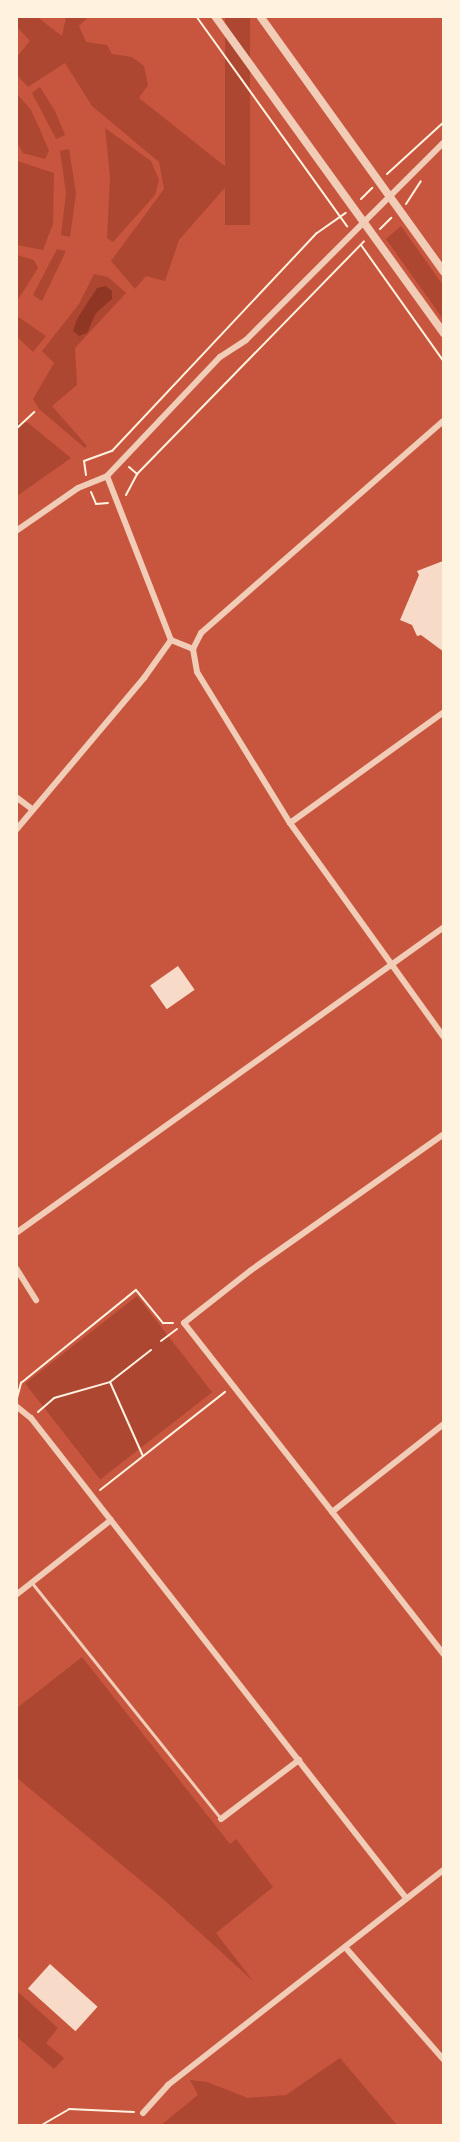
<!DOCTYPE html>
<style>
body{margin:0}
#map{position:relative;width:460px;height:2142px;overflow:hidden;background:#c8553d;font-family:"Source Serif 4",serif}
div>[style]{position:absolute}
.green>*{inset:0;background:#ae4732;transform-origin:0 0}
.water>*{inset:0;background:#8f3625}
.building>*{inset:0;background:#f7dbc8;transform-origin:0 0}
.path>*{height:2px;margin:-1px;padding:0 1px;transform-origin:1px;border-radius:1px;background:#fff3e0}
.service>*{height:3px;margin:-1.5px;padding:0 1.5px;transform-origin:1.5px;border-radius:1.5px;background:#f1ccb7}
.minor>*{height:6px;margin:-3px;padding:0 3px;transform-origin:3px;border-radius:3px;background:#f1ccb7}
.tertiary>*{height:8px;margin:-4px;padding:0 4px;transform-origin:4px;border-radius:4px;background:#f1ccb7}
span{translate:-50% -50%;white-space:nowrap;text-align:center;line-height:1.15;-webkit-text-stroke:6px #fff3e0;paint-order:stroke}
.frame{position:absolute;inset:0;border:18px solid #fff3e0;pointer-events:none}
</style>
<div id="map">
<div class="green">
<div style="clip-path:polygon(17px 16px,37px 17px,62px 36px,66px 17px,88px 17px,79px 26px,86px 42px,107px 45px,112px 54px,132px 57px,144px 66px,148px 85px,139px 98px,236px 175px,179px 240px,165px 281px,146px 276px,135px 289px,111px 261px,164px 189px,159px 162px,92px 106px,65px 63px,28px 87px,17px 75px,16px 58px,30px 41px,17px 27px)"></div>
<div style="left:225px;top:17px;width:25px;height:208px"></div>
<div style="clip-path:polygon(40px 87px,55px 111px,65px 135px,56px 139px,32px 93px)"></div>
<div style="clip-path:polygon(17px 94px,31px 110px,41px 132px,49px 151px,45px 159px,23px 153px,17px 143px)"></div>
<div style="clip-path:polygon(105px 128px,151px 161px,159px 180px,155px 195px,113px 242px,107px 238px,110px 177px)"></div>
<div style="clip-path:polygon(69px 149px,76px 193px,70px 237px,61px 235px,66px 193px,60px 151px)"></div>
<div style="clip-path:polygon(17px 161px,54px 173px,53px 224px,43px 250px,17px 245px)"></div>
<div style="clip-path:polygon(401px 226px,443px 285px,443px 319px,386px 239px)"></div>
<div style="clip-path:polygon(57px 249px,66px 251px,42px 301px,33px 295px)"></div>
<div style="clip-path:polygon(17px 255px,34px 260px,38px 268px,17px 301px)"></div>
<div style="clip-path:polygon(94px 274px,108px 277px,126px 293px,75px 348px,77px 385px,52px 406px,87px 446px,85px 448px,39px 409px,33px 399px,54px 363px,42px 351px,79px 304px)"></div>
<div style="clip-path:polygon(17px 316px,46px 336px,33px 352px,17px 337px)"></div>
<div style="clip-path:polygon(27px 422px,71px 458px,17px 496px,17px 423px)"></div>
<div style="left:137px;top:1296px;width:122px;height:142px;rotate:52deg"></div>
<div style="clip-path:polygon(82px 1657px,230px 1844px,236px 1839px,273px 1887px,216px 1933px,253px 1981px,163px 1899px,17px 1778px,17px 1708px)"></div>
<div style="clip-path:polygon(17px 1991px,58px 2028px,46px 2043px,64px 2058px,54px 2069px,17px 2037px)"></div>
<div style="clip-path:polygon(340px 2058px,397px 2125px,161px 2125px,198px 2095px,190px 2080px,207px 2082px,248px 2098px,286px 2095px)"></div>
</div>
<div class="water">
<div style="clip-path:polygon(106px 286px,112px 291px,112px 299px,96px 313px,87px 333px,79px 336px,73px 331px,77px 319px,97px 288px)"></div>
</div>
<div class="building">
<div style="clip-path:polygon(443px 561px,444px 562px,444px 652px,421px 635px,417px 636px,412px 625px,400px 620px,419px 575px,417px 571px)"></div>
<div style="left:178px;top:966px;width:29px;height:34px;rotate:55deg"></div>
<div style="left:50px;top:1964px;width:64px;height:33px;rotate:42deg"></div>
</div>
<div class="path">
<div style="left:196px;top:16px;width:259px;rotate:54.3deg"></div>
<div style="left:387px;top:174px;width:77px;rotate:-42.4deg"></div>
<div style="left:361px;top:199px;width:16px;rotate:-45deg"></div>
<div style="left:406px;top:204px;width:27px;rotate:-57deg"></div>
<div style="left:380px;top:229px;width:16px;rotate:-45deg"></div>
<div style="left:361px;top:245px;width:143px;rotate:54.6deg"></div>
<div style="left:16px;top:429px;width:25px;rotate:-43deg"></div>
<div style="left:129px;top:467px;width:11px;rotate:41deg"></div>
<div style="left:137px;top:474px;width:325px;rotate:-45.7deg"></div>
<div style="left:86px;top:475px;width:14px;rotate:-98deg"></div>
<div style="left:84px;top:461px;width:30px;rotate:-20deg"></div>
<div style="left:112px;top:451px;width:299px;rotate:-46.8deg"></div>
<div style="left:317px;top:233px;width:35px;rotate:-35deg"></div>
<div style="left:91px;top:492px;width:13px;rotate:67deg"></div>
<div style="left:96px;top:504px;width:12px;rotate:-5deg"></div>
<div style="left:126px;top:495px;width:24px;rotate:-62deg"></div>
<div style="left:161px;top:1341px;width:20px;rotate:-37deg"></div>
<div style="left:110px;top:1382px;width:81px;rotate:66deg"></div>
<div style="left:17px;top:1398px;width:16px;rotate:-75deg"></div>
<div style="left:21px;top:1383px;width:148px;rotate:-39deg"></div>
<div style="left:136px;top:1290px;width:43px;rotate:50.7deg"></div>
<div style="left:163px;top:1323px;width:10px"></div>
<div style="left:38px;top:1412px;width:21px;rotate:-41deg"></div>
<div style="left:54px;top:1398px;width:58px;rotate:-15.9deg"></div>
<div style="left:110px;top:1382px;width:52px;rotate:-38deg"></div>
<div style="left:100px;top:1490px;width:159px;rotate:-38.1deg"></div>
<div style="left:40px;top:2126px;width:34px;rotate:-30deg"></div>
<div style="left:69px;top:2109px;width:65px;rotate:2.6deg"></div>
</div>
<div class="service">
<div style="left:32px;top:1583px;width:301px;rotate:51.3deg"></div>
</div>
<div class="minor">
<div style="left:107px;top:476px;width:176px;rotate:68.7deg"></div>
<div style="left:16px;top:531px;width:75px;rotate:-34.7deg"></div>
<div style="left:78px;top:488px;width:31px;rotate:-22deg"></div>
<div style="left:107px;top:476px;width:164px;rotate:-46.5deg"></div>
<div style="left:220px;top:357px;width:31px;rotate:-33deg"></div>
<div style="left:246px;top:340px;width:280px;rotate:-45deg"></div>
<div style="left:171px;top:640px;width:24px;rotate:22deg"></div>
<div style="left:193px;top:649px;width:23px;rotate:80deg"></div>
<div style="left:197px;top:672px;width:177px;rotate:58.4deg"></div>
<div style="left:290px;top:823px;width:264px;rotate:54.3deg"></div>
<div style="left:193px;top:649px;width:18px;rotate:-63deg"></div>
<div style="left:201px;top:633px;width:323px;rotate:-41.2deg"></div>
<div style="left:16px;top:797px;width:21px;rotate:37deg"></div>
<div style="left:290px;top:823px;width:190px;rotate:-35.8deg"></div>
<div style="left:16px;top:830px;width:199px;rotate:-49.9deg"></div>
<div style="left:144px;top:678px;width:47px;rotate:-54.6deg"></div>
<div style="left:444px;top:1134px;width:237px;rotate:144.8deg"></div>
<div style="left:250px;top:1271px;width:84px;rotate:141.8deg"></div>
<div style="left:184px;top:1323px;width:421px;rotate:51.9deg"></div>
<div style="left:16px;top:1233px;width:526px;rotate:-35.56deg"></div>
<div style="left:16px;top:1268px;width:38px;rotate:58deg"></div>
<div style="left:16px;top:1406px;width:19px;rotate:39deg"></div>
<div style="left:31px;top:1418px;width:609px;rotate:52deg"></div>
<div style="left:332px;top:1512px;width:142px;rotate:-38.2deg"></div>
<div style="left:16px;top:1595px;width:121px;rotate:-38.3deg"></div>
<div style="left:221px;top:1819px;width:98px;rotate:-37.1deg"></div>
<div style="left:345px;top:1947px;width:150px;rotate:48.8deg"></div>
<div style="left:143px;top:2113px;width:38px;rotate:-48deg"></div>
<div style="left:168px;top:2085px;width:350px;rotate:-38deg"></div>
</div>
<div class="tertiary">
<div style="left:215px;top:16px;width:391px;rotate:54.2deg"></div>
<div style="left:260px;top:16px;width:315px;rotate:54.3deg"></div>
</div>
<div class="frame"></div>
</div>
